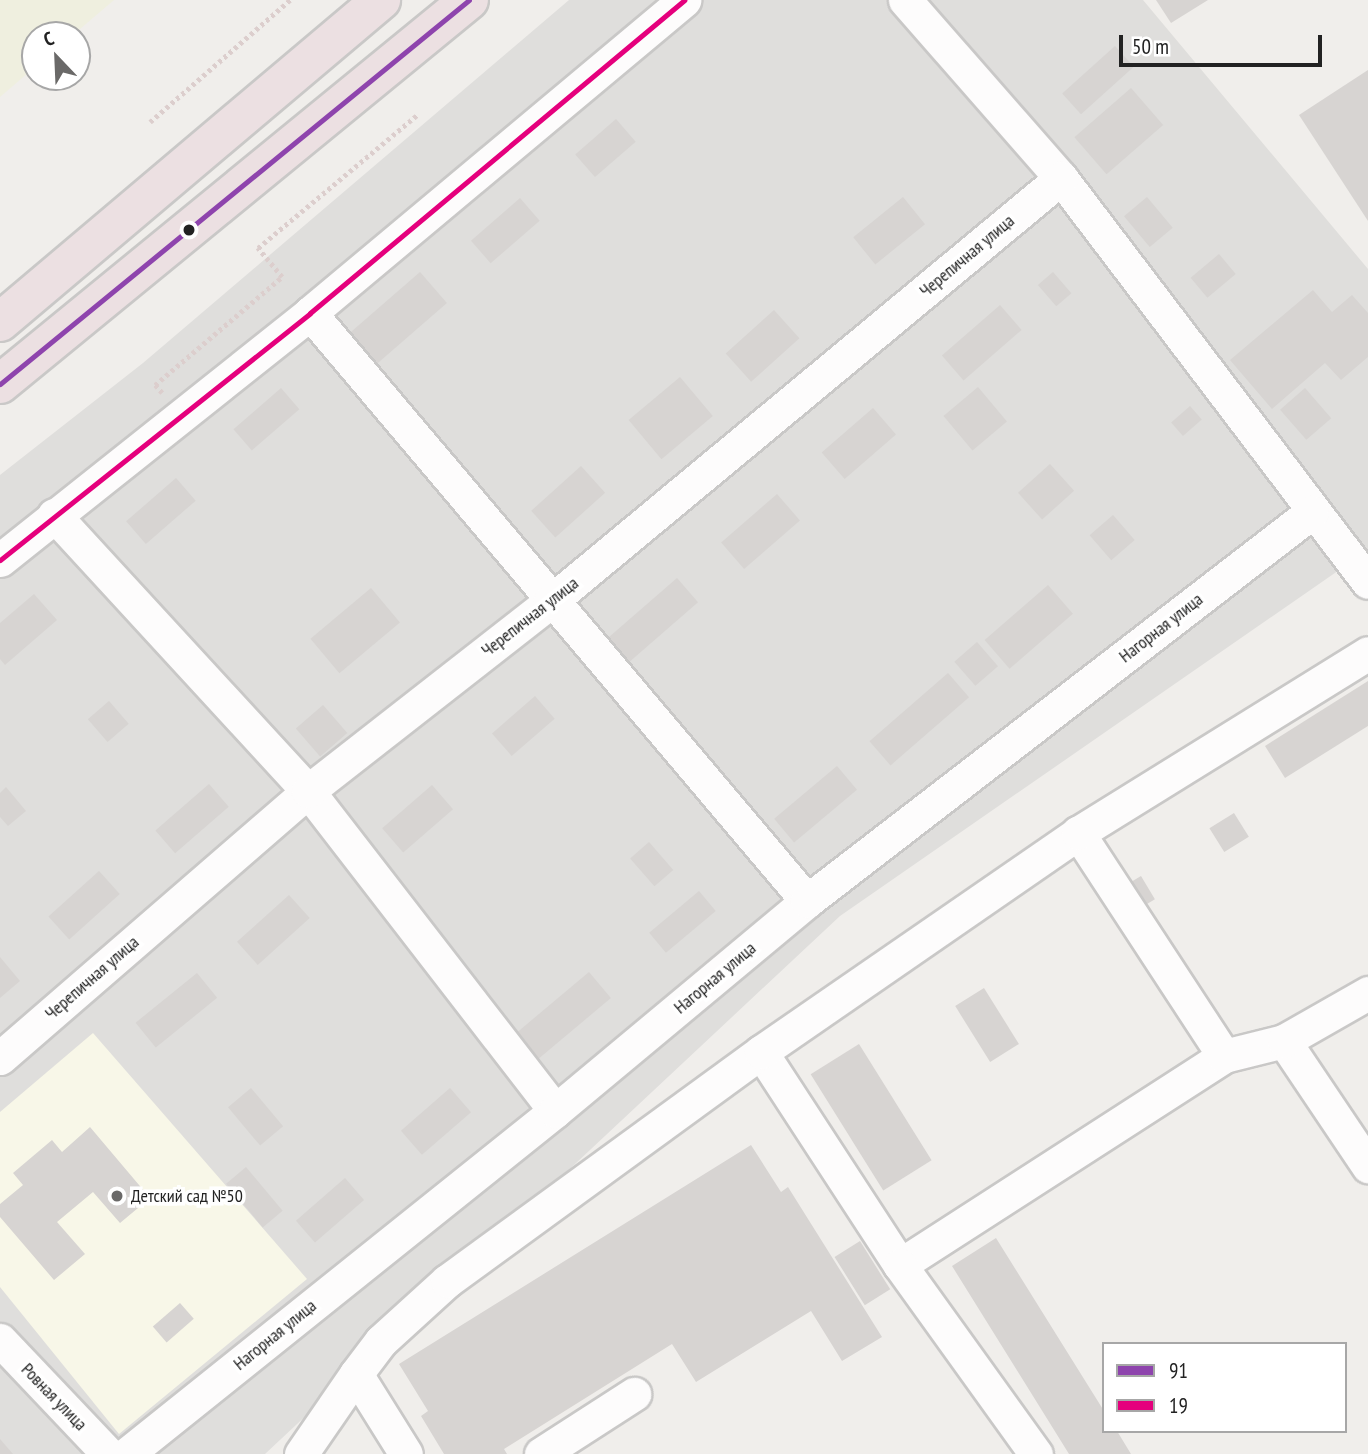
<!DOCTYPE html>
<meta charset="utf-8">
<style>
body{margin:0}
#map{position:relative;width:1368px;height:1454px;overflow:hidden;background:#f0eeeb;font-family:"PT Sans Narrow",sans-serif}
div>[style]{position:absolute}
.residential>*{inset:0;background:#dfdedc}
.education>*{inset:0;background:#f8f7e8}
.farmland>*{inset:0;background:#efefdf}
.building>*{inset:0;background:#d7d4d2;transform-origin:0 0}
.path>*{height:4.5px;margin-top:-2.25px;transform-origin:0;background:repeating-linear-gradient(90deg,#dccecd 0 3.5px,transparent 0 7px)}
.roads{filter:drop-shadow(2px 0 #c9c8c7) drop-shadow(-2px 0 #c9c8c7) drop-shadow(0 2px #c9c8c7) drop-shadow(0 -2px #c9c8c7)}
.minor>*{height:33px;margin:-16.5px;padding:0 16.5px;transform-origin:16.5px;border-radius:16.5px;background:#fdfcfc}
.highway>*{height:38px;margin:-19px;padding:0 19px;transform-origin:19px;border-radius:19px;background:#ece0e2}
.bus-1>*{height:5px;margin:-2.5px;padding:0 2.5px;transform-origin:2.5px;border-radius:2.5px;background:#8e44ad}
.bus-2>*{height:5px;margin:-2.5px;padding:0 2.5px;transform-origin:2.5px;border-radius:2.5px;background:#e5007d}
.dots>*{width:19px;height:19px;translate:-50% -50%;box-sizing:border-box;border:4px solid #fff;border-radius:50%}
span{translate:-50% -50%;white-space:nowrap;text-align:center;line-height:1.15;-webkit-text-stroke:7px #fff;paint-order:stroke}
.street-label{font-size:18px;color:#222}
.poi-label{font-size:18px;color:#222}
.left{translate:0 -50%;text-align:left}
.legend{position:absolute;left:1102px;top:1342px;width:245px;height:91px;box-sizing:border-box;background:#fff;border:2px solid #a7a7a7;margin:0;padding:9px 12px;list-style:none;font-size:21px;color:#222}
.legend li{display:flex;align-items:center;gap:14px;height:35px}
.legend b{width:35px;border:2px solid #a7a7a7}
.north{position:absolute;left:21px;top:21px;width:70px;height:70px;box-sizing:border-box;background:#fff;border:2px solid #a7a7a7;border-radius:50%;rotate:337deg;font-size:19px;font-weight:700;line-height:28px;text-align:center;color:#222}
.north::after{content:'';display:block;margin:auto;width:24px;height:32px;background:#6a6968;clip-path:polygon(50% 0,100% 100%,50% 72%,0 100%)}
.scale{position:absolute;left:1119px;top:35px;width:203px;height:32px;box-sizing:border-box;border:4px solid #222;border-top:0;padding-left:9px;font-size:21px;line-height:24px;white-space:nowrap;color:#222;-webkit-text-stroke:5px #fff;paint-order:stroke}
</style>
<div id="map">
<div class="residential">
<div style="clip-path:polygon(569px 0,1143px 0,1368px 269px,1368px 550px,840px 916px,265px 1454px,0 1454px,0 475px,143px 363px)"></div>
</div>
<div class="education">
<div style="clip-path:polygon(93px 1033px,307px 1279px,119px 1434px,0 1287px,0 1112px)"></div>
</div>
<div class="farmland">
<div style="clip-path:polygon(0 0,114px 0,73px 35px,35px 35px,35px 67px,0 97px)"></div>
</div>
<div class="building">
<div style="clip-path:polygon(1156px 0,1208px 0,1171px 23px)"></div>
<div style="left:1115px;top:46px;width:28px;height:71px;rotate:48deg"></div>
<div style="clip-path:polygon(1368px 70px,1368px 221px,1299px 115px)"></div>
<div style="left:1131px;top:88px;width:49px;height:75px;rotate:49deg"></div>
<div style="left:616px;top:119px;width:30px;height:54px;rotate:49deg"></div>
<div style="left:903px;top:197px;width:35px;height:64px;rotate:51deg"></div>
<div style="left:1147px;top:197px;width:40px;height:30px;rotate:50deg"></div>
<div style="left:520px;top:198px;width:30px;height:65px;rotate:49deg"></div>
<div style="left:1219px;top:254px;width:26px;height:37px;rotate:50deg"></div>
<div style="left:420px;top:272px;width:41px;height:98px;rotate:49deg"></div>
<div style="left:1053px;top:272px;width:28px;height:20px;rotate:49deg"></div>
<div style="clip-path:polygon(1313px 290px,1332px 312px,1352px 295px,1368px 313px,1368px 357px,1341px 380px,1325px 363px,1272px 409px,1230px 360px)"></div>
<div style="left:1000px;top:305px;width:33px;height:77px;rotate:49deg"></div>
<div style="left:774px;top:310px;width:38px;height:65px;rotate:48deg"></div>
<div style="left:680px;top:377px;width:51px;height:67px;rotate:50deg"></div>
<div style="left:978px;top:387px;width:45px;height:45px;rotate:50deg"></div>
<div style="left:281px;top:388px;width:28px;height:63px;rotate:49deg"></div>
<div style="left:1305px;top:388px;width:40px;height:33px;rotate:49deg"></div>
<div style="left:1190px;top:406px;width:18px;height:25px;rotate:49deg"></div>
<div style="left:873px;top:408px;width:35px;height:68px;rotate:49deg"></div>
<div style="left:1050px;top:464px;width:36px;height:43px;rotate:48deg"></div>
<div style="left:581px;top:466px;width:36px;height:67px;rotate:48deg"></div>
<div style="left:176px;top:478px;width:30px;height:66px;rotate:49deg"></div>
<div style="left:777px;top:494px;width:35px;height:74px;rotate:49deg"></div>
<div style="left:1113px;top:515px;width:33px;height:31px;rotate:49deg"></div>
<div style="left:677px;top:578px;width:32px;height:93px;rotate:49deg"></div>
<div style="left:1048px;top:585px;width:38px;height:84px;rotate:49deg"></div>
<div style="left:371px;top:588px;width:45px;height:79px;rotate:50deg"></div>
<div style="clip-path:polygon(34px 594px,57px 620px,5px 665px,0 659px,0 623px)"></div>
<div style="left:977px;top:642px;width:32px;height:30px;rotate:49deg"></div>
<div style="left:948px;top:673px;width:32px;height:104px;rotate:49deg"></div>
<div style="clip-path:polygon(1368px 681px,1368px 726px,1285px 778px,1265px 746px)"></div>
<div style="left:535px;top:696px;width:30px;height:57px;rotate:49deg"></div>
<div style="left:109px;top:701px;width:30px;height:28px;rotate:49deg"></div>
<div style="left:323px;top:705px;width:37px;height:36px;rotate:49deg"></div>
<div style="left:837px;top:766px;width:31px;height:82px;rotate:50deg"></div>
<div style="left:209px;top:784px;width:30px;height:71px;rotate:49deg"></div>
<div style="left:432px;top:785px;width:32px;height:66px;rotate:49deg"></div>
<div style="clip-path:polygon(6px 787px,26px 811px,8px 826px,0 817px,0 793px)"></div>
<div style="left:1234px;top:813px;width:28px;height:29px;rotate:58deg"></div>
<div style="left:649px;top:842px;width:37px;height:25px;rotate:49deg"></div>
<div style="left:99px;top:871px;width:31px;height:68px;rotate:48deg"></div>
<div style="left:1141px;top:876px;width:27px;height:20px;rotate:59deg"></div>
<div style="left:699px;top:891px;width:26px;height:65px;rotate:50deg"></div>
<div style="left:289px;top:895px;width:31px;height:70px;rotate:48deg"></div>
<div style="clip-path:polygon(0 957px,20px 981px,0 998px)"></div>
<div style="left:589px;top:972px;width:34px;height:103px;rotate:50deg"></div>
<div style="left:197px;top:973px;width:32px;height:79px;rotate:51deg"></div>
<div style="left:984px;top:988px;width:66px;height:34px;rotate:58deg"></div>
<div style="left:859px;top:1044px;width:137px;height:57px;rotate:58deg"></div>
<div style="left:251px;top:1088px;width:50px;height:30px;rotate:50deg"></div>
<div style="left:450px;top:1088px;width:32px;height:65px;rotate:49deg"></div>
<div style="clip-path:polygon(90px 1127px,150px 1198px,120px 1223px,93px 1192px,57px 1222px,85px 1254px,54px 1280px,0 1217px,0 1204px,23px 1185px,13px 1173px,52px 1140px,62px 1152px)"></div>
<div style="clip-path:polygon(751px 1145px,781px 1192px,788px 1187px,882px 1337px,842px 1361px,811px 1311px,696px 1382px,672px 1344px,504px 1449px,507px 1454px,444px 1454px,421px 1416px,428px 1411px,399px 1364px)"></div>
<div style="left:246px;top:1167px;width:57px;height:26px;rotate:50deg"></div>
<div style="left:345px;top:1178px;width:29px;height:65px;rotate:49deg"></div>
<div style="clip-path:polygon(996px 1238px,1104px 1411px,1104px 1431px,1117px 1431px,1131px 1454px,1069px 1454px,952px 1266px)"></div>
<div style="left:860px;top:1241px;width:57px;height:30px;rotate:58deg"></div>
<div style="left:180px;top:1303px;width:21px;height:36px;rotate:49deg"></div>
<div style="clip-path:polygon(0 1439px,13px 1454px,0 1454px)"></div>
</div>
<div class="path">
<div style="left:150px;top:122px;width:186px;rotate:-41.1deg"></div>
<div style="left:162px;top:393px;width:11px;rotate:-131deg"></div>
<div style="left:155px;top:385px;width:167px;rotate:-40.4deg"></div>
<div style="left:282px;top:277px;width:38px;rotate:-130deg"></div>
<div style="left:258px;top:248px;width:209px;rotate:-39.9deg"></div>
</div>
<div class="roads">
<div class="minor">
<div style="left:905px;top:0;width:237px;rotate:48.8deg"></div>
<div style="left:1061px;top:178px;width:507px;rotate:52.77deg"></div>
<div style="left:310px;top:313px;width:770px;rotate:49.79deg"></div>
<div style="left:54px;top:515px;width:375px;rotate:47.4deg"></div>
<div style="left:308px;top:791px;width:404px;rotate:52.3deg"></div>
<div style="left:0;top:560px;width:396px;rotate:-38.5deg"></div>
<div style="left:310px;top:313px;width:488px;rotate:-39.9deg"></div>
<div style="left:1284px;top:1041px;width:151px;rotate:56.1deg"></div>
<div style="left:761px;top:1052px;width:254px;rotate:56.9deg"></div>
<div style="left:900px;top:1265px;width:386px;rotate:-32.8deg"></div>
<div style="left:1224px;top:1056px;width:267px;rotate:-123.2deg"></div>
<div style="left:1224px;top:1056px;width:62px;rotate:-14deg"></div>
<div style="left:1284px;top:1041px;width:97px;rotate:-29.7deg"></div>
<div style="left:0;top:1058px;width:408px;rotate:-40.9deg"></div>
<div style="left:308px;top:791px;width:307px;rotate:-38deg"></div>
<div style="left:550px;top:602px;width:664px;rotate:-39.68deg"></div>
<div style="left:900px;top:1265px;width:233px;rotate:54.3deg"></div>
<div style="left:0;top:1340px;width:157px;rotate:46.5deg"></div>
<div style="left:356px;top:1374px;width:41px;rotate:-52.9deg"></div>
<div style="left:381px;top:1341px;width:89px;rotate:-42.3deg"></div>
<div style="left:447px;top:1281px;width:389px;rotate:-36.1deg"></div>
<div style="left:761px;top:1052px;width:385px;rotate:-34.6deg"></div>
<div style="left:1078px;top:833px;width:341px;rotate:-31.8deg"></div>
<div style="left:127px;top:1454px;width:548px;rotate:-38.71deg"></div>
<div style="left:555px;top:1111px;width:328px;rotate:-39.8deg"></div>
<div style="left:807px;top:901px;width:637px;rotate:-37.61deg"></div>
<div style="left:301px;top:1454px;width:97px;rotate:-55.5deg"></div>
<div style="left:356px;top:1374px;width:94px;rotate:58deg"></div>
<div style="left:541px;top:1454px;width:111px;rotate:-32.8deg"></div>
</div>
<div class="highway">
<div style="left:0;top:322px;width:499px;rotate:-40.2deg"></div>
<div style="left:0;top:384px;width:606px;rotate:-39.31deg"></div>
</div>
</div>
<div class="bus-1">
<div style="left:0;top:384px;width:606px;rotate:-39.31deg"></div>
</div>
<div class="bus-2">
<div style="left:0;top:560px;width:396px;rotate:-38.5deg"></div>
<div style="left:310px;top:313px;width:488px;rotate:-39.9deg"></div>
</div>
<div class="dots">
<div style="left:189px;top:230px;background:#222"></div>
<div style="left:117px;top:1196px;background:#6a6968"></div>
</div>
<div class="street-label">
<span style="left:967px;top:256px;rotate:-40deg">Черепичная улица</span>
<span style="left:530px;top:617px;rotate:-38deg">Черепичная улица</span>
<span style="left:1161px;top:628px;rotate:-38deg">Нагорная улица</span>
<span style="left:92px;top:978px;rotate:-41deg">Черепичная улица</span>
<span style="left:715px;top:978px;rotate:-40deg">Нагорная улица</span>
<span style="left:275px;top:1335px;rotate:-39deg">Нагорная улица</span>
<span style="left:54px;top:1397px;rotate:46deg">Ровная улица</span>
</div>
<div class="poi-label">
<span class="left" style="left:131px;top:1196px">Детский сад №50</span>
</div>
<ul class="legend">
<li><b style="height:9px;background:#8e44ad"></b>91</li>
<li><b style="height:9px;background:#e5007d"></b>19</li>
</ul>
<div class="north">С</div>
<div class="scale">50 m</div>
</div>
